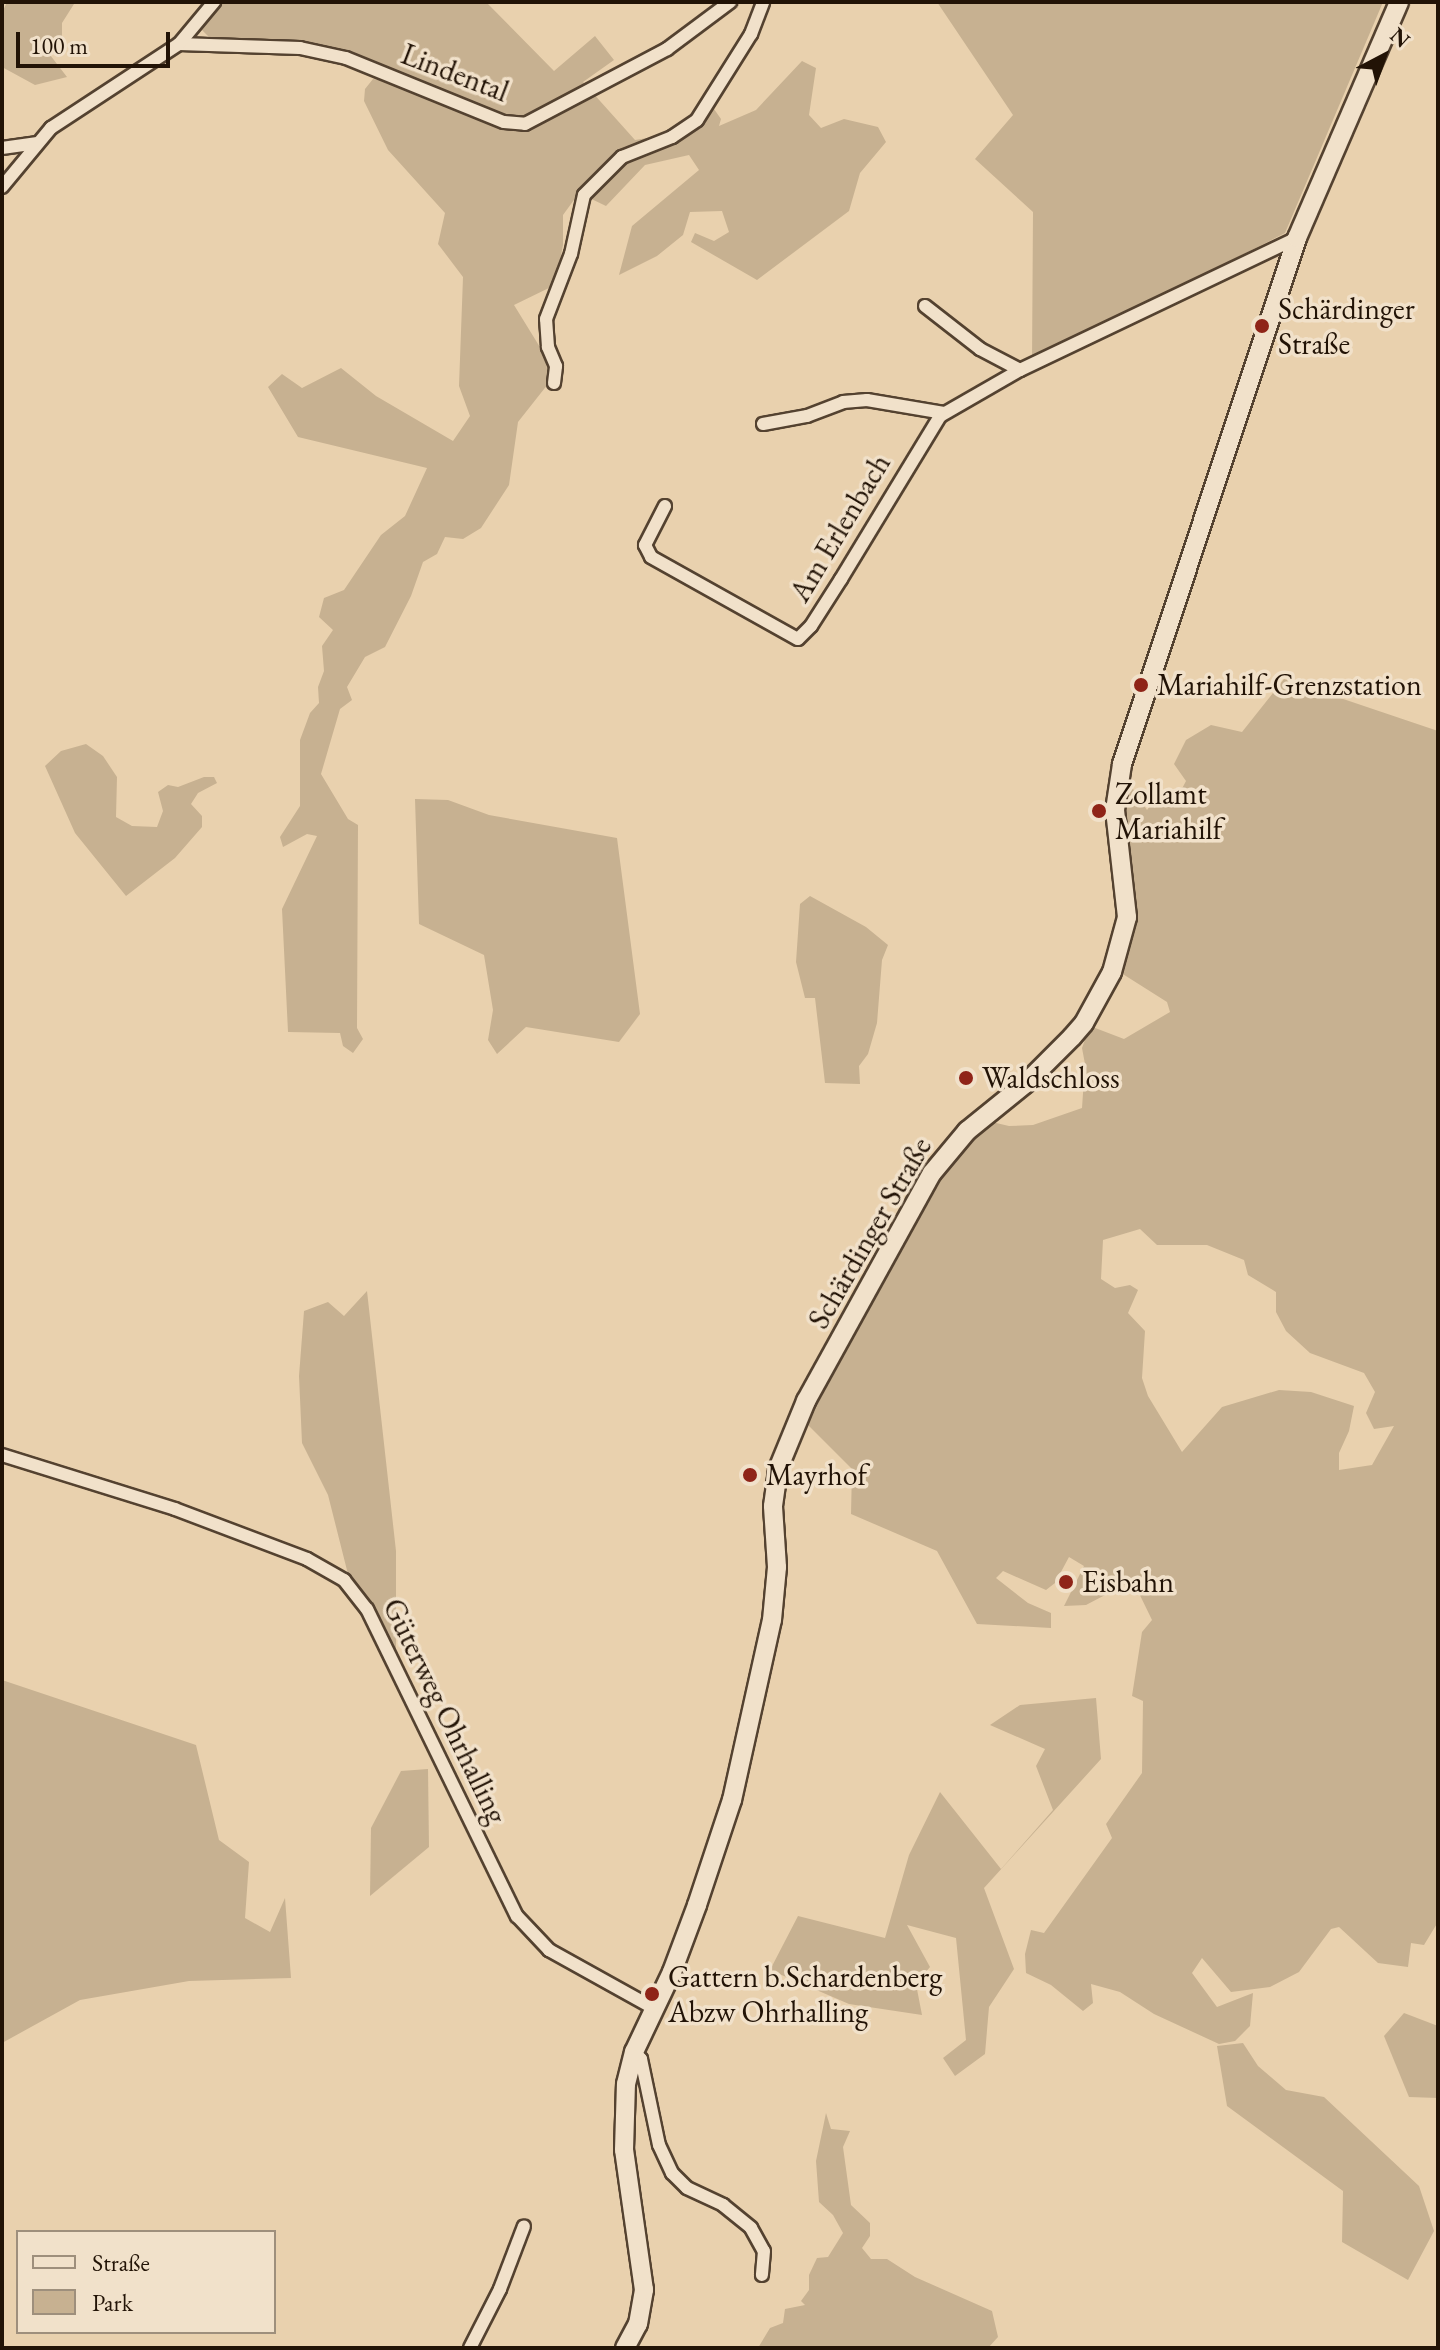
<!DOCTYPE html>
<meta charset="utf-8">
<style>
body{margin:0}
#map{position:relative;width:1440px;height:2350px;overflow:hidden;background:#e9d1ae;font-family:"EB Garamond",serif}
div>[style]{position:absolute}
.green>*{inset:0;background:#c7b191}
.roads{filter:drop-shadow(2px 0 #544230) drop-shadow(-2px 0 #544230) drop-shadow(0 2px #544230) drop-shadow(0 -2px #544230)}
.street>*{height:12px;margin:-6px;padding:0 6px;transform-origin:6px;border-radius:6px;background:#f1e1ca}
.secondary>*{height:18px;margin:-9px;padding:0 9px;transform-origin:9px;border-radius:9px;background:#f1e1ca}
.dots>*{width:22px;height:22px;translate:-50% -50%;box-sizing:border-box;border:4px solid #f1e1ca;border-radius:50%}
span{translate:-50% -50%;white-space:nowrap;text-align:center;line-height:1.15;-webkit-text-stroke:7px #f1e1ca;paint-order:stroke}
.street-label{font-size:30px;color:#221306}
.poi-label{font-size:30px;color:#221306}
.left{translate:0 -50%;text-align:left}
.frame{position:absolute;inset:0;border:4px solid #221306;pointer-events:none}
.legend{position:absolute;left:16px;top:2230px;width:260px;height:104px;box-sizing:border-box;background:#f1e1ca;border:2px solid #9e8f7c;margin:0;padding:10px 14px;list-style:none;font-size:24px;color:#221306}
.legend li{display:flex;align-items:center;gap:16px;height:40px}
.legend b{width:40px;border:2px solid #9e8f7c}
.north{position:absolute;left:1344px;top:16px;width:80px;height:80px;-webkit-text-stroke:6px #f1e1ca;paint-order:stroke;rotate:41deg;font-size:22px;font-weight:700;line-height:32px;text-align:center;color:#221306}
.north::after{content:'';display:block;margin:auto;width:28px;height:36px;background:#221306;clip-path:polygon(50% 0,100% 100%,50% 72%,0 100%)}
.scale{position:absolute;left:16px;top:32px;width:154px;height:36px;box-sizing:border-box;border:4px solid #221306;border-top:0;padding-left:10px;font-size:24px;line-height:28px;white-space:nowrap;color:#221306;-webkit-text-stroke:6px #f1e1ca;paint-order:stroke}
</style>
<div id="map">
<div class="green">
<div style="clip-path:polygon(7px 2px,96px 2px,74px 4px,62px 23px,62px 47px,47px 51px,67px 77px,35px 85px,2px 67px,2px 13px)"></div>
<div style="clip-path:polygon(219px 2px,486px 2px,554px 71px,595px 36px,614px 60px,583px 82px,635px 140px,679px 133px,714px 109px,721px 119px,719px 126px,756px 110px,802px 61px,816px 68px,809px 115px,821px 128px,844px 119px,878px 127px,886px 142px,860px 173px,849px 211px,757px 280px,691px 242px,695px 233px,714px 241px,729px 232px,722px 211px,690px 212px,683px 235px,657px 256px,619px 275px,632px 226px,699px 170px,689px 155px,645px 165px,606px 206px,579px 193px,563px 215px,563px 245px,555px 285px,514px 305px,546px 357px,548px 384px,518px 422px,509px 485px,481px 528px,463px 539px,445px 537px,437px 554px,423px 562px,411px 596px,385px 647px,365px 657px,347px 687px,352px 700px,340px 709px,321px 774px,348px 819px,358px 825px,357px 1028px,363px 1039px,353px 1053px,343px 1046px,340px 1033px,288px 1032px,282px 909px,317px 836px,307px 834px,283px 847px,280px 837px,300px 806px,300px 740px,310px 713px,319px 703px,318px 687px,324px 671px,322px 646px,333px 630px,319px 617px,324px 598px,344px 590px,381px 535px,405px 516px,427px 468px,298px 437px,268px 387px,282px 374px,302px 388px,341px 368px,376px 396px,453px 441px,470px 416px,459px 386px,463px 277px,438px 244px,445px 213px,388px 150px,364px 101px,365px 89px,373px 79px,390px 82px,501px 115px,377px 64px,212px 40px,202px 30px,202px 21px)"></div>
<div style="clip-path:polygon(937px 2px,1383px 2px,1285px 233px,1032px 362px,1033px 212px,975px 159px,1013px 115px)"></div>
<div style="clip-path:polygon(evenodd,1284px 679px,1438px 731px,1438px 1922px,1424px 1945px,1411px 1943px,1408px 1967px,1378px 1963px,1339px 1927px,1331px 1929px,1299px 1972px,1270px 1987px,1231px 1992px,1202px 1958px,1192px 1973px,1217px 2007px,1253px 1993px,1250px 2026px,1235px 2041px,1219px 2044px,1154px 2014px,1120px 1992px,1091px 1984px,1093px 2003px,1083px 2011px,1051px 1985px,1026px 1973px,1025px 1954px,1031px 1930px,1044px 1933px,1112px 1838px,1106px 1824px,1142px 1773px,1143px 1701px,1132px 1696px,1142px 1632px,1152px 1620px,1135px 1585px,1126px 1584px,1086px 1605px,1064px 1606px,1084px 1566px,1069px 1557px,1055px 1583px,1046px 1590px,1003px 1571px,996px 1578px,1028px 1603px,1051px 1613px,1051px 1628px,977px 1624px,937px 1551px,851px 1514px,852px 1469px,803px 1420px,954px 1150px,992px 1122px,1009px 1126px,1033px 1125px,1082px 1108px,1085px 1064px,1082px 1048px,1090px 1026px,1124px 1039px,1170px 1012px,1167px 1002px,1118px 971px,1135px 926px,1126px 858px,1125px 777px,1147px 810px,1158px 796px,1176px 800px,1186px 781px,1174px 764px,1186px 740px,1211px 725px,1242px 732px,1284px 679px,1140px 1229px,1157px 1245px,1207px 1245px,1244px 1260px,1248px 1275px,1276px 1292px,1276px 1312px,1286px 1331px,1310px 1353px,1364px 1373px,1375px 1392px,1366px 1413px,1374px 1429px,1394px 1426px,1372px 1465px,1339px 1470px,1339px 1453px,1349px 1431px,1354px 1406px,1311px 1392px,1279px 1390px,1222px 1407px,1182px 1452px,1148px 1396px,1142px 1378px,1145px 1331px,1128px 1313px,1138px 1290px,1130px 1285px,1115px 1288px,1101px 1279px,1103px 1240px,1140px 1229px)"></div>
<div style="clip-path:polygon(86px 744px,103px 756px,117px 777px,116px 817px,132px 826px,157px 827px,163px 811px,158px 792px,168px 785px,178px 787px,204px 777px,214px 777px,217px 783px,198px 793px,191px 804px,202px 816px,202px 827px,175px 858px,126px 896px,75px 833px,45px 766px,61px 751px)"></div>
<div style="clip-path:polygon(415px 799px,448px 800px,489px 815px,617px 838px,640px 1014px,619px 1042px,526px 1027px,497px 1054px,488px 1040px,493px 1010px,484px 955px,419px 924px)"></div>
<div style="clip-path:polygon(810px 896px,866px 927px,888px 945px,882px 960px,877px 1023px,868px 1054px,859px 1066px,860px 1084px,825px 1083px,815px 998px,805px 998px,796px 962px,800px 904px)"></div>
<div style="clip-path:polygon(367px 1291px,396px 1551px,396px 1658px,353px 1594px,328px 1495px,302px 1443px,299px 1376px,304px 1311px,328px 1302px,344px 1316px)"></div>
<div style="clip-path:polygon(2px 1680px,196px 1745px,219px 1840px,249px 1862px,245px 1918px,270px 1932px,285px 1898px,291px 1978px,189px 1981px,80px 2000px,2px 2043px)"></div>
<div style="clip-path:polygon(1096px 1698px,1101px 1759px,984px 1888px,1014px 1969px,989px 2007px,985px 2054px,955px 2076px,943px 2058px,966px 2040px,956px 1938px,907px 1925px,930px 1967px,916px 1984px,922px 2015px,849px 2004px,770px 1970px,798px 1916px,885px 1938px,909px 1855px,940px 1792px,1001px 1869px,1053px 1810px,1036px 1766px,1045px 1749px,990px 1725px,1020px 1705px)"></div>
<div style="clip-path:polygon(428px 1769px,429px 1847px,370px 1896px,371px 1828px,401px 1771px)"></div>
<div style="clip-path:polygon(1404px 2013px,1438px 2026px,1438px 2098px,1409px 2097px,1384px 2036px)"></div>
<div style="clip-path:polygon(1243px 2043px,1258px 2066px,1286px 2090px,1324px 2097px,1419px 2186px,1434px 2231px,1408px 2280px,1342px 2242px,1343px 2191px,1227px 2106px,1217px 2046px)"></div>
<div style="clip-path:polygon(826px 2113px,831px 2129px,850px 2131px,843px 2147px,851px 2205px,870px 2223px,870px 2236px,862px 2248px,871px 2259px,887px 2259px,915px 2277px,992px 2311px,998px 2337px,988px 2348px,758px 2348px,770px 2328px,783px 2323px,785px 2309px,805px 2305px,801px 2301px,809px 2290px,809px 2275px,817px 2258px,828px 2257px,843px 2233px,833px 2215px,819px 2202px,816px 2161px)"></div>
</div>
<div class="roads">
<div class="street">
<div style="left:179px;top:44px;width:121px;rotate:1.9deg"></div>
<div style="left:300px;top:48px;width:47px;rotate:12.3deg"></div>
<div style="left:346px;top:58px;width:170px;rotate:22.1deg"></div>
<div style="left:504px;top:122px;width:21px;rotate:5deg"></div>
<div style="left:525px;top:124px;width:161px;rotate:-27.8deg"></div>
<div style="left:667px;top:49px;width:79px;rotate:-36.7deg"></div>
<div style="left:2px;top:148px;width:34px;rotate:-8deg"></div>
<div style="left:2px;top:187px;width:77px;rotate:-50.3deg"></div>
<div style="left:51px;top:128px;width:153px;rotate:-33.3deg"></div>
<div style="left:179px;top:44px;width:55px;rotate:-50.2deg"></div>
<div style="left:925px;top:306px;width:70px;rotate:38deg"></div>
<div style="left:980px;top:349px;width:45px;rotate:27.7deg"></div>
<div style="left:1020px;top:370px;width:307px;rotate:-25.5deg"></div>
<div style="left:554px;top:383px;width:17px;rotate:-83deg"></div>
<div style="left:556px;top:366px;width:21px;rotate:-113deg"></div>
<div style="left:548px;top:347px;width:28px;rotate:-94deg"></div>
<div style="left:546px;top:319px;width:70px;rotate:-69deg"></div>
<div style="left:571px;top:254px;width:60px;rotate:-77.6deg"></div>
<div style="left:584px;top:195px;width:54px;rotate:-45deg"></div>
<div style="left:622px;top:157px;width:54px;rotate:-21.8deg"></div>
<div style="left:672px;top:137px;width:30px;rotate:-34deg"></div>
<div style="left:697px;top:120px;width:102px;rotate:-57.9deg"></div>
<div style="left:751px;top:34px;width:34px;rotate:-69deg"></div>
<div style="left:763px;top:424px;width:45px;rotate:-10.3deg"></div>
<div style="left:807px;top:416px;width:39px;rotate:-21deg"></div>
<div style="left:843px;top:402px;width:24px;rotate:-5deg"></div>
<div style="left:867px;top:400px;width:78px;rotate:9.6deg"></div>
<div style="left:665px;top:506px;width:44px;rotate:117.1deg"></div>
<div style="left:645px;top:545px;width:13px;rotate:63deg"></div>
<div style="left:651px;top:557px;width:168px;rotate:29.2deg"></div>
<div style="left:798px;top:639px;width:18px;rotate:-45deg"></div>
<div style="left:811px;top:626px;width:56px;rotate:-57.4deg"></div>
<div style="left:841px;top:579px;width:191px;rotate:-58.7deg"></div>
<div style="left:940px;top:416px;width:92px;rotate:-29.9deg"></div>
<div style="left:2px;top:1455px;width:181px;rotate:17.3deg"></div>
<div style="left:175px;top:1509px;width:141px;rotate:20.7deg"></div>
<div style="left:307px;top:1559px;width:43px;rotate:29.6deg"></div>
<div style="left:344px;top:1580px;width:37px;rotate:52deg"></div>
<div style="left:367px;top:1609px;width:342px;rotate:64deg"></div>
<div style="left:517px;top:1916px;width:47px;rotate:46.7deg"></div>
<div style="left:549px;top:1950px;width:121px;rotate:29.1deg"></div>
<div style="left:634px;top:2052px;width:10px;rotate:45deg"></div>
<div style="left:641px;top:2059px;width:88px;rotate:78.2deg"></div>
<div style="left:659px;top:2145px;width:31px;rotate:65deg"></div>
<div style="left:672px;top:2173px;width:21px;rotate:45deg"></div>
<div style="left:687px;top:2188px;width:40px;rotate:25deg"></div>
<div style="left:723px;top:2205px;width:36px;rotate:39deg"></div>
<div style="left:751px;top:2228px;width:26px;rotate:61deg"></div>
<div style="left:764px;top:2251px;width:24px;rotate:95deg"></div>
<div style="left:470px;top:2348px;width:66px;rotate:-63deg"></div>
<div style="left:500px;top:2289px;width:67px;rotate:-69.1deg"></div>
</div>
<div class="secondary">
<div style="left:625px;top:2348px;width:27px;rotate:-62deg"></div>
<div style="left:638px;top:2324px;width:35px;rotate:-80deg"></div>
<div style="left:644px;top:2290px;width:141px;rotate:-98.1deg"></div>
<div style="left:624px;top:2150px;width:66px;rotate:-88.3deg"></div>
<div style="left:626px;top:2084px;width:33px;rotate:-76deg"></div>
<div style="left:634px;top:2052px;width:89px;rotate:-64.6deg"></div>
<div style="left:672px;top:1972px;width:72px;rotate:-69.5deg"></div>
<div style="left:697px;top:1905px;width:111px;rotate:-71.6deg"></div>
<div style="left:732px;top:1800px;width:184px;rotate:-77.5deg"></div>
<div style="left:772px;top:1620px;width:53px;rotate:-84.6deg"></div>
<div style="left:777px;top:1567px;width:61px;rotate:-93.8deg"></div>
<div style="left:773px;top:1506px;width:37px;rotate:-82deg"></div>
<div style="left:778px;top:1469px;width:74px;rotate:-67.6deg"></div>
<div style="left:806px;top:1401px;width:260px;rotate:-61.1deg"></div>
<div style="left:932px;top:1173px;width:55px;rotate:-50.2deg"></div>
<div style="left:967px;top:1131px;width:75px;rotate:-39deg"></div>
<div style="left:1025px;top:1084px;width:66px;rotate:-45deg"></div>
<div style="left:1072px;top:1037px;width:18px;rotate:-49deg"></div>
<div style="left:1084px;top:1023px;width:58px;rotate:-61.2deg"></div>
<div style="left:1112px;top:972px;width:57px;rotate:-74.7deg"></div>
<div style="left:1127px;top:917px;width:108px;rotate:-96.4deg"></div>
<div style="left:1115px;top:810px;width:47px;rotate:-81.3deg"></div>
<div style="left:1122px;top:764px;width:554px;rotate:-71.6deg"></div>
<div style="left:1297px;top:238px;width:257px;rotate:-66.6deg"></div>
</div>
</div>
<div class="dots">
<div style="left:1262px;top:326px;background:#8f2418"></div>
<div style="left:1141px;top:685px;background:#8f2418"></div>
<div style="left:1099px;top:811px;background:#8f2418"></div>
<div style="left:966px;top:1078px;background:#8f2418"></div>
<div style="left:750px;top:1475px;background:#8f2418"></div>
<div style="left:1066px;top:1582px;background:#8f2418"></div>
<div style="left:652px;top:1994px;background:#8f2418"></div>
</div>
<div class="street-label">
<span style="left:455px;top:73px;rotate:21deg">Lindental</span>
<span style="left:840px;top:528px;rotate:-59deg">Am Erlenbach</span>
<span style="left:870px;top:1233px;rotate:-60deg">Schärdinger Straße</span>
<span style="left:445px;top:1711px;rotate:64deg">Güterweg Ohrhalling</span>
</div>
<div class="poi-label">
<span class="left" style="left:1278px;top:326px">Schärdinger<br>Straße</span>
<span class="left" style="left:1157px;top:685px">Mariahilf-Grenzstation</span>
<span class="left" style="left:1115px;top:811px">Zollamt<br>Mariahilf</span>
<span class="left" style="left:982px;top:1078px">Waldschloss</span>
<span class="left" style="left:766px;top:1475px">Mayrhof</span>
<span class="left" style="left:1082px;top:1582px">Eisbahn</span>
<span class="left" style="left:668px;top:1994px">Gattern b.Schardenberg<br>Abzw Ohrhalling</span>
</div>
<div class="frame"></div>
<ul class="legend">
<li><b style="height:10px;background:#f1e1ca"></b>Straße</li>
<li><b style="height:22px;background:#c7b191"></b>Park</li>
</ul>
<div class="north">N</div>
<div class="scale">100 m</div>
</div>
